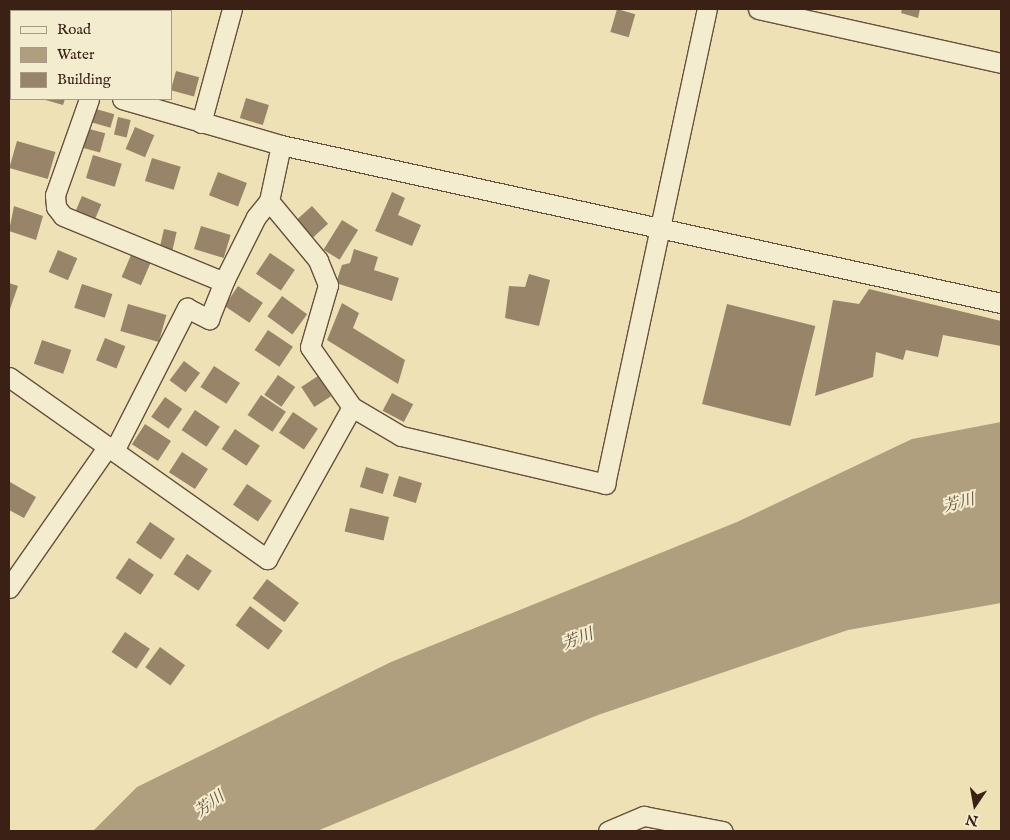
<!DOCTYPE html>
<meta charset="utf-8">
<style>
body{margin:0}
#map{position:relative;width:1010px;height:840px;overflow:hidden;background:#ede1b5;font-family:"IM FELL English","Noto Serif JP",serif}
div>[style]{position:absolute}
.water>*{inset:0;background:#b09f7f}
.building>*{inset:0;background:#988469;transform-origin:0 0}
.roads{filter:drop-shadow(1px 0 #68503e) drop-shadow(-1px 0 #68503e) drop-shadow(0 1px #68503e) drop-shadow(0 -1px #68503e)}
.minor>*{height:19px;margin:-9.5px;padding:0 9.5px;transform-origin:9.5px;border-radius:9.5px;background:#f3eccf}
span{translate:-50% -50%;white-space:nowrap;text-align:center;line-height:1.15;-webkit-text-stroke:4px #f3eccf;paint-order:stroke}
.water-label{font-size:16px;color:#644c3b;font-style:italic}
.frame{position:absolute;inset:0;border:10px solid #3b2016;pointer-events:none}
.legend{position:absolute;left:10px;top:10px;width:162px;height:90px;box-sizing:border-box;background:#f3eccf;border:1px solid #a99a85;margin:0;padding:6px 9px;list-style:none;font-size:15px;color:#3b2016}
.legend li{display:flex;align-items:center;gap:10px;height:25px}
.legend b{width:25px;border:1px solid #a99a85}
.north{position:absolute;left:950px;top:780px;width:50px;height:50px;-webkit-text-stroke:4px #f3eccf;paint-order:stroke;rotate:192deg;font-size:14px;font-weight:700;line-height:20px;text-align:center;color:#3b2016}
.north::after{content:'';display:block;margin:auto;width:18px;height:22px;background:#3b2016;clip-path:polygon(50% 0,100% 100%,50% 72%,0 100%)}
</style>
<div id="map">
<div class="water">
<div style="clip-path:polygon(1001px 422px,1001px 603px,848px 630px,598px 715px,317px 831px,93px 831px,137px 787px,391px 662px,737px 522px,912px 439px)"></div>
</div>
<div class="building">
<div style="left:617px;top:9px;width:19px;height:24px;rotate:16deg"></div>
<div style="clip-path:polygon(902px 9px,920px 9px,918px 18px,901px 13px)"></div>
<div style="left:176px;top:71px;width:24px;height:20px;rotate:15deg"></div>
<div style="left:246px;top:98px;width:24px;height:21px;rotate:17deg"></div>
<div style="clip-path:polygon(42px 99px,65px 99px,63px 105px)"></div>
<div style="left:96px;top:109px;width:19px;height:14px;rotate:16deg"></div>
<div style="left:118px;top:117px;width:13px;height:18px;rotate:13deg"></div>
<div style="left:82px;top:127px;width:24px;height:20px;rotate:15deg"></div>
<div style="left:135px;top:127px;width:21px;height:24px;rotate:23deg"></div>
<div style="left:17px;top:141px;width:40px;height:28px;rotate:16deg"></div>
<div style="left:93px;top:155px;width:30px;height:24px;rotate:17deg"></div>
<div style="left:152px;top:158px;width:30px;height:24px;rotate:17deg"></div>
<div style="left:218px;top:172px;width:31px;height:25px;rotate:21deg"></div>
<div style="clip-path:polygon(392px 192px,405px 198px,398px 215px,421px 225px,412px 246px,375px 231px)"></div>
<div style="left:82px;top:196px;width:21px;height:24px;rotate:23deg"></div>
<div style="clip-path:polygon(14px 206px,43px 216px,36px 240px,9px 231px)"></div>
<div style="left:312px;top:206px;width:24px;height:21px;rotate:48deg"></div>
<div style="left:342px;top:220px;width:19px;height:35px;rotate:32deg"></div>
<div style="left:201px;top:226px;width:31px;height:24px;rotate:17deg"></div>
<div style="left:164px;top:229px;width:13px;height:19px;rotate:13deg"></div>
<div style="clip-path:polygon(354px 249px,378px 257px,374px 270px,399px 278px,392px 301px,336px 283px,342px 265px,350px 263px)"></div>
<div style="left:58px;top:250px;width:21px;height:24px;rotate:23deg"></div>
<div style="left:270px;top:253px;width:30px;height:25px;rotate:34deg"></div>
<div style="left:131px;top:255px;width:21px;height:24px;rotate:23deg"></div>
<div style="clip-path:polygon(529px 274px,550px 280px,539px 326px,505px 318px,509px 286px,525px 287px)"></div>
<div style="clip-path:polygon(9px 283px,18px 286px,9px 312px)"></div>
<div style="left:82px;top:284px;width:32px;height:25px;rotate:18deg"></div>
<div style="left:238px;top:286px;width:30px;height:24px;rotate:34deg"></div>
<div style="clip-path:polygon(869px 289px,1001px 321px,1001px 346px,943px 335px,938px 357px,906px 350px,903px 360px,876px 352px,873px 377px,815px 396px,833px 300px,859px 304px)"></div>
<div style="left:282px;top:296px;width:31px;height:25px;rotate:36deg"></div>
<div style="clip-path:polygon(342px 303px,359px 313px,353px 328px,405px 360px,398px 384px,327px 340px)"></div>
<div style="left:128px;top:304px;width:40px;height:28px;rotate:16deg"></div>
<div style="left:727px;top:304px;width:91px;height:103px;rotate:14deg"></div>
<div style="left:268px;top:330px;width:30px;height:24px;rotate:34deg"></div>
<div style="left:105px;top:338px;width:22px;height:24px;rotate:22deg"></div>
<div style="left:42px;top:340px;width:31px;height:25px;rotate:19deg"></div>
<div style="left:184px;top:361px;width:20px;height:24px;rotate:37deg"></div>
<div style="left:214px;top:366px;width:31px;height:25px;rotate:33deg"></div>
<div style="left:278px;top:375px;width:21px;height:24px;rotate:35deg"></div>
<div style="left:318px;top:376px;width:24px;height:20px;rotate:57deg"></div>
<div style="left:392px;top:393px;width:24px;height:20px;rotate:28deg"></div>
<div style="left:261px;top:395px;width:30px;height:24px;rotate:34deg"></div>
<div style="left:165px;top:397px;width:21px;height:24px;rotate:35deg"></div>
<div style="left:195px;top:410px;width:30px;height:24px;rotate:34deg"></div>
<div style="left:293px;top:412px;width:30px;height:25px;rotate:34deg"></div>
<div style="left:145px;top:424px;width:31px;height:24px;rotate:33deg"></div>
<div style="left:235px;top:429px;width:30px;height:24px;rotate:34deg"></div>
<div style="left:182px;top:452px;width:31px;height:24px;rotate:33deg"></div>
<div style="left:366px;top:467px;width:24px;height:21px;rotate:17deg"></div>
<div style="left:399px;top:476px;width:24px;height:21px;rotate:17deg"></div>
<div style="clip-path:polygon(10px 482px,36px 497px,24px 518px,9px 510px)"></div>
<div style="left:247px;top:484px;width:30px;height:25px;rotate:34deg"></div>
<div style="left:350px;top:508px;width:40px;height:24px;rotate:13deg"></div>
<div style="left:150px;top:522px;width:30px;height:25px;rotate:34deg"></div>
<div style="left:187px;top:554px;width:30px;height:24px;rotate:34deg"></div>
<div style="left:129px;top:558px;width:30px;height:24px;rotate:34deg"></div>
<div style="left:267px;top:579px;width:40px;height:24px;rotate:37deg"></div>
<div style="left:250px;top:606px;width:41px;height:24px;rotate:37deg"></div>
<div style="left:125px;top:632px;width:30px;height:24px;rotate:34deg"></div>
<div style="left:160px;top:647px;width:31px;height:25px;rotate:36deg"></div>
</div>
<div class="roads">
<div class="minor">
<div style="left:758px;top:9px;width:249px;rotate:12.5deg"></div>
<div style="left:9px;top:57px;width:2px;rotate:27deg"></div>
<div style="left:89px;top:99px;width:102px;rotate:109.5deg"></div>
<div style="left:55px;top:195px;width:12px;rotate:85deg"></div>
<div style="left:56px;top:207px;width:11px;rotate:52deg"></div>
<div style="left:63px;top:216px;width:169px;rotate:22.3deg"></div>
<div style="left:219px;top:280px;width:6px;rotate:-9deg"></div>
<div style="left:225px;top:279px;width:69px;rotate:-63.4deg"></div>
<div style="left:256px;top:217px;width:21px;rotate:-51deg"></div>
<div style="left:122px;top:99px;width:166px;rotate:16.1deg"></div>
<div style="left:281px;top:145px;width:737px;rotate:12.38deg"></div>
<div style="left:201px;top:123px;width:118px;rotate:-74.8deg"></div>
<div style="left:9px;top:377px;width:316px;rotate:35.2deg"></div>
<div style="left:267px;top:559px;width:174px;rotate:-60.8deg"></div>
<div style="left:352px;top:407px;width:73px;rotate:-125deg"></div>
<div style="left:310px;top:347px;width:65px;rotate:-73.8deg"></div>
<div style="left:328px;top:285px;width:27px;rotate:-112deg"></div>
<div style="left:318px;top:260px;width:77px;rotate:-129.7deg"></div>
<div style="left:269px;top:201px;width:57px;rotate:-77.9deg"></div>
<div style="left:352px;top:407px;width:57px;rotate:30.6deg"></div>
<div style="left:401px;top:436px;width:210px;rotate:13.2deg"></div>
<div style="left:605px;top:484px;width:486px;rotate:-77.9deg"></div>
<div style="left:114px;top:451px;width:161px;rotate:-63deg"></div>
<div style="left:187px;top:308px;width:25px;rotate:27deg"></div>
<div style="left:209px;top:319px;width:43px;rotate:-68.2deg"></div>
<div style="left:9px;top:588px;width:173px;rotate:-55.1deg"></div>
<div style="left:608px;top:831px;width:39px;rotate:-23deg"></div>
<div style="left:644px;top:816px;width:80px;rotate:10.8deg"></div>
</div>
</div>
<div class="water-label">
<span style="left:959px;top:504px;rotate:-15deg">芳川</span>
<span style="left:578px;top:640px;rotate:-21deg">芳川</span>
<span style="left:210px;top:805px;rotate:-36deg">芳川</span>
</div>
<div class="frame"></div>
<ul class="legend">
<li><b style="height:6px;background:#f3eccf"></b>Road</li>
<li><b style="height:14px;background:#b09f7f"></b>Water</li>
<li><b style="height:14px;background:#988469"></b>Building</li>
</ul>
<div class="north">N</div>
</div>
